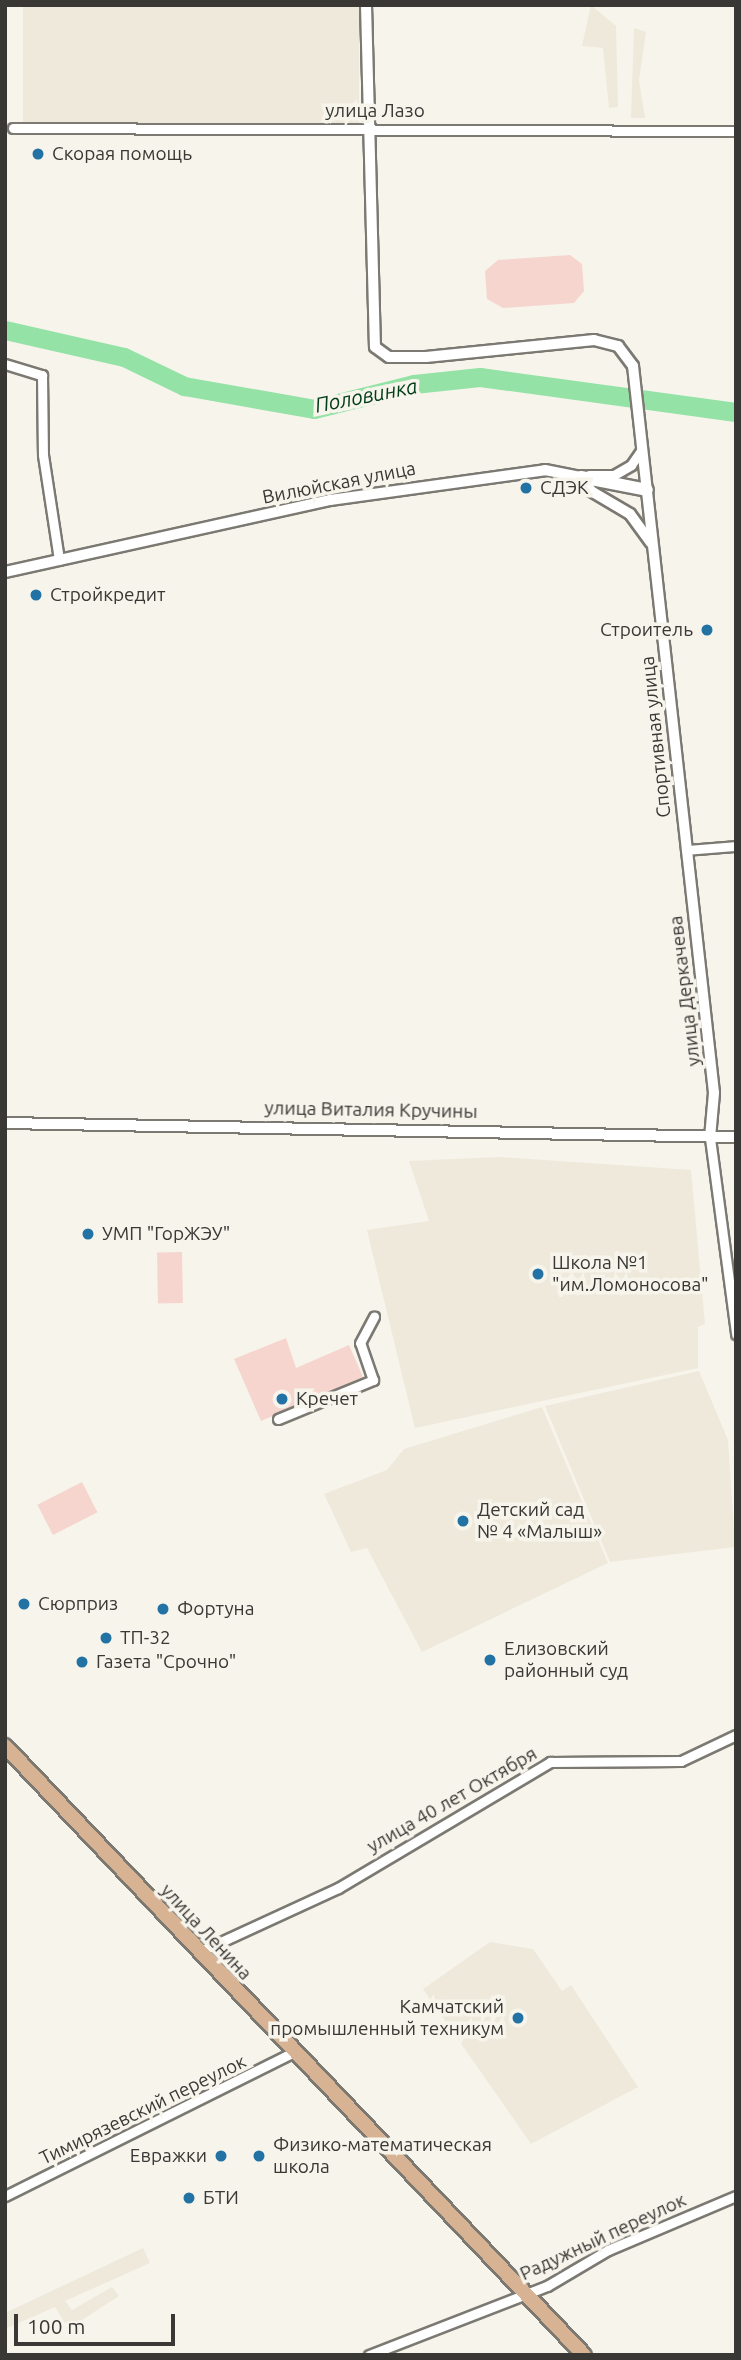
<!DOCTYPE html>
<meta charset="utf-8">
<style>
body{margin:0}
#map{position:relative;width:741px;height:2360px;overflow:hidden;background:#f7f4ec;font-family:Ubuntu,sans-serif}
div>[style]{position:absolute}
.built>*{inset:0;background:#efe9db;transform-origin:0 0}
.green>*{inset:0;background:#f6d5ce;transform-origin:0 0}
.river>*{height:19px;margin:-9.5px;padding:0 9.5px;transform-origin:9.5px;border-radius:9.5px;background:#94e2a6}
.roads{filter:drop-shadow(2px 0 #7b7972) drop-shadow(-2px 0 #7b7972) drop-shadow(0 2px #7b7972) drop-shadow(0 -2px #7b7972)}
.minor>*{height:9px;margin:-4.5px;padding:0 4.5px;transform-origin:4.5px;border-radius:4.5px;background:#fff}
.tertiary>*{height:10px;margin:-5px;padding:0 5px;transform-origin:5px;border-radius:5px;background:#fff}
.secondary>*{height:12px;margin:-6px;padding:0 6px;transform-origin:6px;border-radius:6px;background:#fff}
.primary>*{height:14px;margin:-7px;padding:0 7px;transform-origin:7px;border-radius:7px;background:#d7b393}
.dots>*{width:19px;height:19px;translate:-50% -50%;box-sizing:border-box;border:4px solid #f7f4ec;border-radius:50%}
span{translate:-50% -50%;white-space:nowrap;text-align:center;line-height:1.15;-webkit-text-stroke:7px #f7f4ec;paint-order:stroke}
.street-label{font-size:19px;color:#393835}
.poi-label{font-size:19px;color:#393835}
.left{translate:0 -50%;text-align:left}
.right{translate:-100% -50%;text-align:right}
.water-label{font-size:21px;color:#003d18;font-style:italic}
.frame{position:absolute;inset:0;border:7px solid #393835;pointer-events:none}
.scale{position:absolute;left:14px;top:2314px;width:161px;height:32px;box-sizing:border-box;border:4px solid #393835;border-top:0;padding-left:9px;font-size:21px;line-height:24px;white-space:nowrap;color:#393835;-webkit-text-stroke:5px #f7f4ec;paint-order:stroke}
</style>
<div id="map">
<div class="built">
<div style="left:23px;top:5px;width:336px;height:119px"></div>
<div style="clip-path:polygon(591px 5px,616px 26px,618px 107px,609px 108px,603px 48px,582px 46px)"></div>
<div style="clip-path:polygon(634px 28px,646px 32px,639px 80px,645px 118px,631px 118px)"></div>
<div style="clip-path:polygon(499px 1157px,691px 1170px,705px 1324px,698px 1327px,698px 1368px,415px 1428px,367px 1230px,429px 1221px,409px 1161px)"></div>
<div style="clip-path:polygon(699px 1371px,728px 1440px,735px 1547px,610px 1562px,545px 1406px)"></div>
<div style="clip-path:polygon(542px 1407px,608px 1563px,422px 1652px,367px 1548px,351px 1552px,324px 1494px,387px 1470px,404px 1449px)"></div>
<div style="clip-path:polygon(490px 1942px,533px 1949px,562px 1991px,571px 1985px,638px 2087px,531px 2144px,423px 1989px)"></div>
<div style="clip-path:polygon(143px 2248px,150px 2263px,65px 2301px,72px 2310px,112px 2287px,119px 2296px,82px 2320px,65px 2323px,55px 2307px,5px 2329px,5px 2313px)"></div>
</div>
<div class="green">
<div style="clip-path:polygon(570px 255px,582px 264px,584px 291px,574px 303px,503px 308px,487px 299px,485px 271px,498px 260px)"></div>
<div style="left:182px;top:1252px;width:51px;height:25px;rotate:89deg"></div>
<div style="clip-path:polygon(286px 1338px,296px 1368px,349px 1345px,363px 1377px,261px 1421px,234px 1359px)"></div>
<div style="left:82px;top:1482px;width:34px;height:50px;rotate:63deg"></div>
</div>
<div class="river">
<div style="left:5px;top:330px;width:122px;rotate:12.8deg"></div>
<div style="left:124px;top:357px;width:67px;rotate:25.8deg"></div>
<div style="left:184px;top:386px;width:132px;rotate:10deg"></div>
<div style="left:314px;top:409px;width:103px;rotate:-14deg"></div>
<div style="left:414px;top:384px;width:66px;rotate:-6.1deg"></div>
<div style="left:480px;top:377px;width:258px;rotate:7.8deg"></div>
</div>
<div class="roads">
<div class="minor">
<div style="left:13px;top:128px;width:723px;rotate:0.24deg"></div>
<div style="left:5px;top:364px;width:39px;rotate:17deg"></div>
<div style="left:42px;top:375px;width:80px;rotate:89.3deg"></div>
<div style="left:43px;top:455px;width:106px;rotate:81.3deg"></div>
<div style="left:589px;top:475px;width:25px"></div>
<div style="left:614px;top:475px;width:20px;rotate:-30deg"></div>
<div style="left:631px;top:465px;width:19px;rotate:-55deg"></div>
<div style="left:686px;top:850px;width:50px;rotate:-4.6deg"></div>
<div style="left:710px;top:1138px;width:198px;rotate:82.4deg"></div>
<div style="left:278px;top:1419px;width:103px;rotate:-22.3deg"></div>
<div style="left:373px;top:1380px;width:39px;rotate:-109deg"></div>
<div style="left:360px;top:1343px;width:30px;rotate:-62deg"></div>
<div style="left:199px;top:1952px;width:153px;rotate:-24.7deg"></div>
<div style="left:338px;top:1888px;width:247px;rotate:-30.7deg"></div>
<div style="left:550px;top:1762px;width:131px;rotate:-0.4deg"></div>
<div style="left:681px;top:1761px;width:61px;rotate:-25.3deg"></div>
<div style="left:5px;top:2196px;width:323px;rotate:-26.5deg"></div>
<div style="left:369px;top:2355px;width:191px;rotate:-21.2deg"></div>
<div style="left:547px;top:2286px;width:71px;rotate:-30.5deg"></div>
<div style="left:608px;top:2250px;width:139px;rotate:-22.9deg"></div>
</div>
<div class="tertiary">
<div style="left:366px;top:5px;width:342px;rotate:88.5deg"></div>
<div style="left:375px;top:347px;width:17px;rotate:36deg"></div>
<div style="left:389px;top:357px;width:37px"></div>
<div style="left:426px;top:357px;width:169px;rotate:-5.8deg"></div>
<div style="left:594px;top:340px;width:25px;rotate:14deg"></div>
<div style="left:618px;top:346px;width:25px;rotate:53deg"></div>
<div style="left:633px;top:366px;width:731px;rotate:83.64deg"></div>
<div style="left:714px;top:1093px;width:45px;rotate:95.1deg"></div>
<div style="left:5px;top:572px;width:333px;rotate:-12.5deg"></div>
<div style="left:330px;top:500px;width:217px;rotate:-7.9deg"></div>
<div style="left:545px;top:470px;width:37px;rotate:11deg"></div>
<div style="left:581px;top:477px;width:17px;rotate:54deg"></div>
<div style="left:591px;top:491px;width:45px;rotate:30.5deg"></div>
<div style="left:630px;top:514px;width:36px;rotate:54deg"></div>
<div style="left:5px;top:1123px;width:731px;rotate:1.1deg"></div>
</div>
<div class="secondary">
<div style="left:581px;top:477px;width:67px;rotate:11.1deg"></div>
</div>
<div class="primary">
<div style="left:5px;top:1746px;width:840px;rotate:46.45deg"></div>
</div>
</div>
<div class="dots">
<div style="left:38px;top:154px;background:#2273a4"></div>
<div style="left:526px;top:488px;background:#2273a4"></div>
<div style="left:36px;top:595px;background:#2273a4"></div>
<div style="left:707px;top:630px;background:#2273a4"></div>
<div style="left:88px;top:1234px;background:#2273a4"></div>
<div style="left:538px;top:1274px;background:#2273a4"></div>
<div style="left:282px;top:1399px;background:#2273a4"></div>
<div style="left:463px;top:1521px;background:#2273a4"></div>
<div style="left:24px;top:1604px;background:#2273a4"></div>
<div style="left:163px;top:1609px;background:#2273a4"></div>
<div style="left:106px;top:1638px;background:#2273a4"></div>
<div style="left:490px;top:1660px;background:#2273a4"></div>
<div style="left:82px;top:1662px;background:#2273a4"></div>
<div style="left:518px;top:2018px;background:#2273a4"></div>
<div style="left:221px;top:2156px;background:#2273a4"></div>
<div style="left:259px;top:2156px;background:#2273a4"></div>
<div style="left:189px;top:2198px;background:#2273a4"></div>
</div>
<div class="street-label">
<span style="left:375px;top:111px">улица Лазо</span>
<span style="left:339px;top:483px;rotate:-11deg">Вилюйская улица</span>
<span style="left:656px;top:737px;rotate:-96deg">Спортивная улица</span>
<span style="left:685px;top:991px;rotate:-97deg">улица Деркачева</span>
<span style="left:371px;top:1110px;rotate:1deg">улица Виталия Кручины</span>
<span style="left:452px;top:1800px;rotate:-30deg">улица 40 лет Октября</span>
<span style="left:206px;top:1932px;rotate:47deg">улица Ленина</span>
<span style="left:143px;top:2110px;rotate:-26deg">Тимирязевский переулок</span>
<span style="left:603px;top:2237px;rotate:-25deg">Радужный переулок</span>
</div>
<div class="poi-label">
<span class="left" style="left:52px;top:154px">Скорая помощь</span>
<span class="left" style="left:540px;top:488px">СДЭК</span>
<span class="left" style="left:50px;top:595px">Стройкредит</span>
<span class="right" style="left:693px;top:630px">Строитель</span>
<span class="left" style="left:102px;top:1234px">УМП "ГорЖЭУ"</span>
<span class="left" style="left:552px;top:1274px">Школа №1<br>"им.Ломоносова"</span>
<span class="left" style="left:296px;top:1399px">Кречет</span>
<span class="left" style="left:477px;top:1521px">Детский сад<br>№ 4 «Малыш»</span>
<span class="left" style="left:38px;top:1604px">Сюрприз</span>
<span class="left" style="left:177px;top:1609px">Фортуна</span>
<span class="left" style="left:120px;top:1638px">ТП-32</span>
<span class="left" style="left:504px;top:1660px">Елизовский<br>районный суд</span>
<span class="left" style="left:96px;top:1662px">Газета "Срочно"</span>
<span class="right" style="left:504px;top:2018px">Камчатский<br>промышленный техникум</span>
<span class="left" style="left:273px;top:2156px">Физико-математическая<br>школа</span>
<span class="right" style="left:207px;top:2156px">Евражки</span>
<span class="left" style="left:203px;top:2198px">БТИ</span>
</div>
<div class="water-label">
<span style="left:366px;top:395px;rotate:-11deg">Половинка</span>
</div>
<div class="frame"></div>
<div class="scale">100 m</div>
</div>
